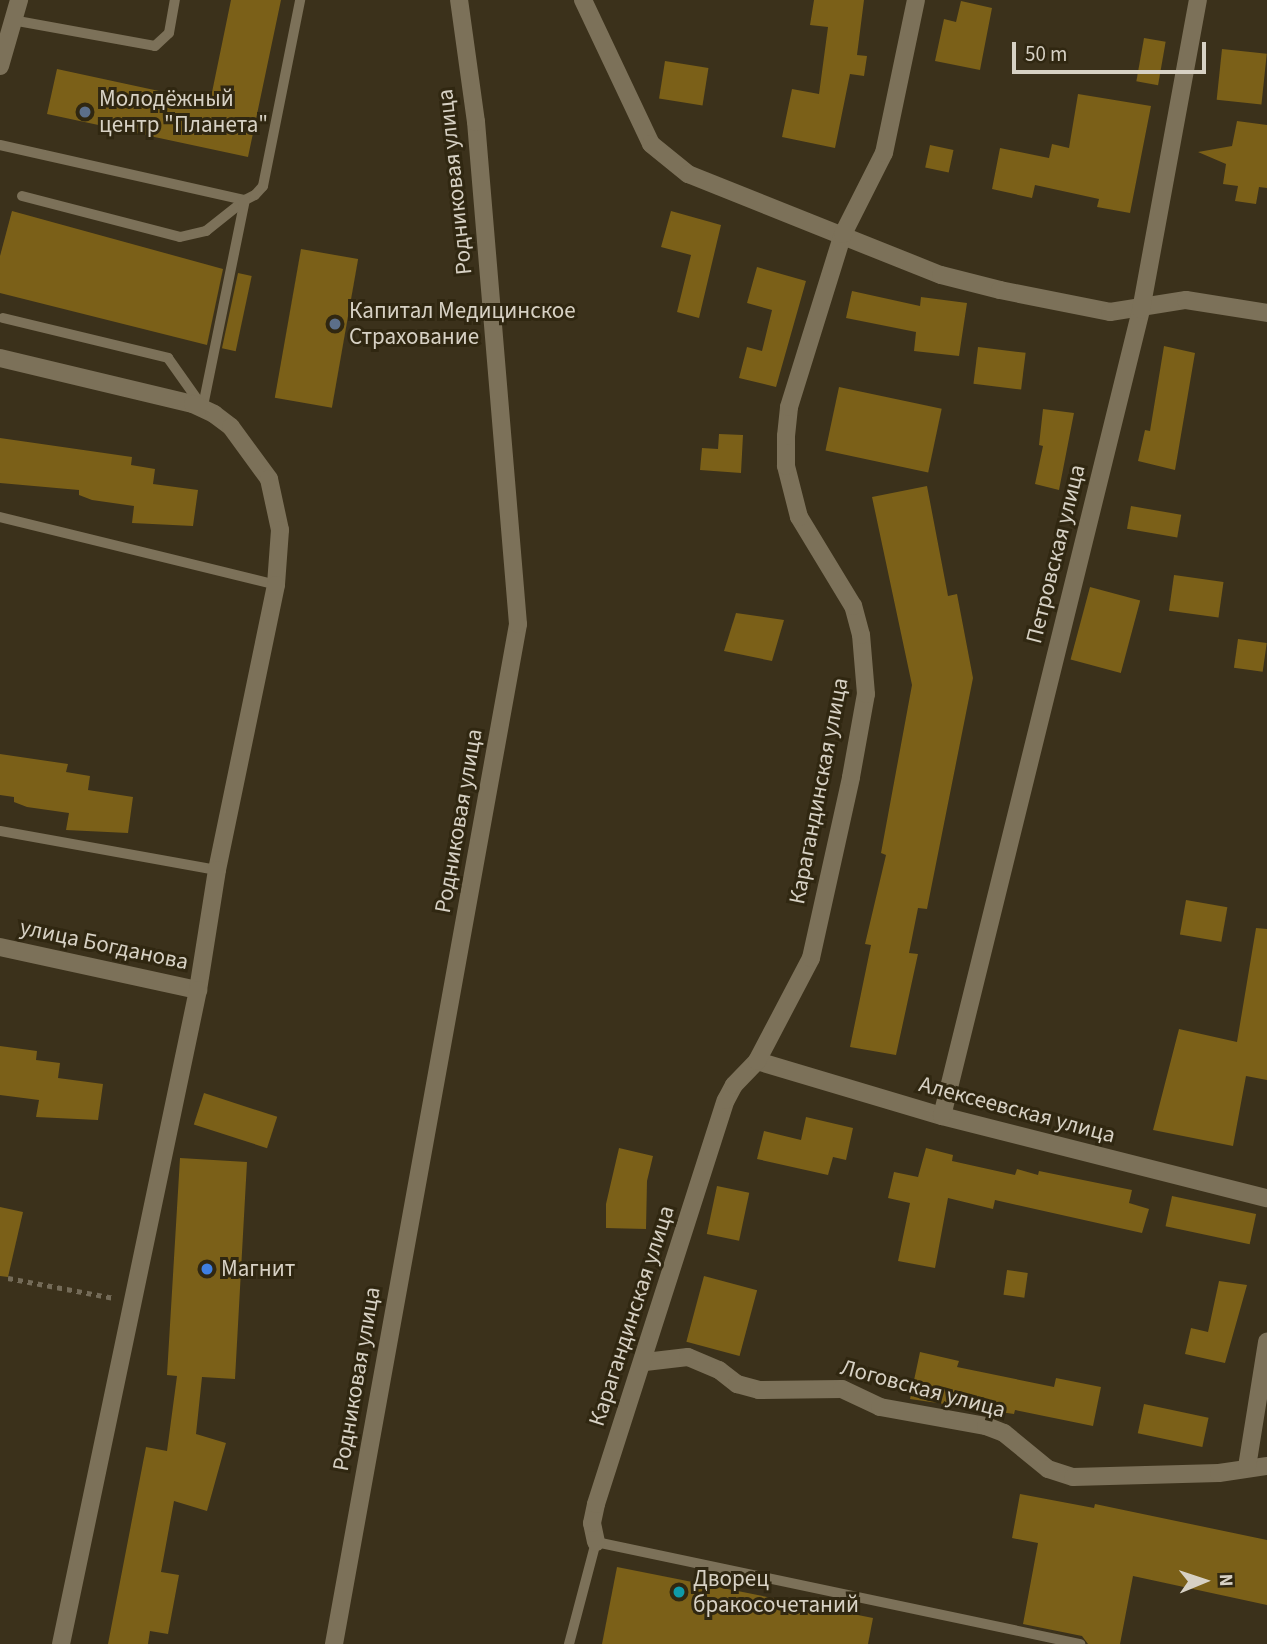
<!DOCTYPE html>
<meta charset="utf-8">
<style>
body{margin:0}
#map{position:relative;width:1267px;height:1644px;overflow:hidden;background:#3b311b;font-family:"Source Sans 3",sans-serif}
div>[style]{position:absolute}
.building>*{inset:0;background:#7b6018;transform-origin:0 0}
.path>*{height:4.5px;margin-top:-2.25px;transform-origin:0;background:repeating-linear-gradient(90deg,#746b58 0 5px,transparent 0 10px)}
.service>*{height:10px;margin:-5px;padding:0 5px;transform-origin:5px;border-radius:5px;background:#7c7159}
.minor>*{height:18px;margin:-9px;padding:0 9px;transform-origin:9px;border-radius:9px;background:#7c7159}
.tertiary>*{height:18px;margin:-9px;padding:0 9px;transform-origin:9px;border-radius:9px;background:#7c7159}
.secondary>*{height:18px;margin:-9px;padding:0 9px;transform-origin:9px;border-radius:9px;background:#7c7159}
.dots>*{width:19px;height:19px;translate:-50% -50%;box-sizing:border-box;border:4px solid #302711;border-radius:50%}
span{translate:-50% -50%;white-space:nowrap;text-align:center;line-height:1.15;-webkit-text-stroke:6px #302711;paint-order:stroke}
.poi-label{font-size:23px;color:#d7d1c4}
.left{translate:0 -50%;text-align:left}
.street-label{font-size:23px;color:#d7d1c4}
.north{position:absolute;left:1169px;top:1546px;width:70px;height:70px;-webkit-text-stroke:5px #302711;paint-order:stroke;rotate:88deg;font-size:19px;font-weight:700;line-height:28px;text-align:center;color:#d7d1c4}
.north::after{content:'';display:block;margin:auto;width:24px;height:32px;background:#d7d1c4;clip-path:polygon(50% 0,100% 100%,50% 72%,0 100%)}
.scale{position:absolute;left:1012px;top:42px;width:194px;height:32px;box-sizing:border-box;border:4px solid #d7d1c4;border-top:0;padding-left:9px;font-size:21px;line-height:24px;white-space:nowrap;color:#d7d1c4;-webkit-text-stroke:5px #302711;paint-order:stroke}
</style>
<div id="map">
<div class="building">
<div style="clip-path:polygon(231px 0,281px 0,248px 157px,47px 114px,57px 69px,210px 102px)"></div>
<div style="clip-path:polygon(814px 0,864px 0,857px 55px,867px 56px,864px 76px,850px 74px,835px 148px,782px 137px,792px 89px,819px 94px,828px 27px,810px 25px)"></div>
<div style="clip-path:polygon(961px 1px,992px 8px,980px 70px,935px 61px,944px 19px,956px 22px)"></div>
<div style="left:1144px;top:38px;width:22px;height:44px;rotate:10deg"></div>
<div style="left:1222px;top:49px;width:45px;height:51px;rotate:6deg"></div>
<div style="left:665px;top:61px;width:44px;height:38px;rotate:9deg"></div>
<div style="clip-path:polygon(1078px 94px,1151px 106px,1130px 213px,1097px 207px,1099px 199px,1035px 185px,1032px 198px,992px 189px,1000px 148px,1049px 158px,1052px 144px,1069px 148px)"></div>
<div style="clip-path:polygon(1237px 121px,1267px 125px,1267px 188px,1259px 187px,1256px 204px,1235px 201px,1238px 186px,1223px 184px,1226px 164px,1198px 152px,1232px 146px)"></div>
<div style="left:930px;top:145px;width:24px;height:23px;rotate:12deg"></div>
<div style="clip-path:polygon(12px 211px,223px 269px,207px 345px,0 293px,0 256px)"></div>
<div style="clip-path:polygon(671px 211px,721px 225px,699px 318px,677px 312px,691px 255px,661px 247px)"></div>
<div style="left:301px;top:249px;width:58px;height:151px;rotate:10deg"></div>
<div style="clip-path:polygon(757px 267px,806px 281px,776px 387px,739px 378px,747px 347px,762px 351px,772px 310px,747px 303px)"></div>
<div style="left:238px;top:273px;width:14px;height:77px;rotate:12deg"></div>
<div style="clip-path:polygon(852px 291px,920px 306px,921px 297px,967px 303px,959px 356px,914px 351px,916px 332px,846px 318px)"></div>
<div style="clip-path:polygon(1164px 346px,1195px 353px,1175px 470px,1138px 461px,1145px 430px,1150px 431px)"></div>
<div style="left:978px;top:347px;width:48px;height:37px;rotate:7deg"></div>
<div style="left:839px;top:387px;width:105px;height:65px;rotate:12deg"></div>
<div style="clip-path:polygon(1043px 409px,1074px 413px,1059px 490px,1035px 484px,1043px 446px,1039px 445px)"></div>
<div style="clip-path:polygon(719px 434px,743px 435px,741px 473px,700px 470px,702px 448px,718px 449px)"></div>
<div style="clip-path:polygon(0 438px,132px 457px,131px 465px,155px 469px,153px 484px,198px 490px,193px 526px,132px 523px,134px 506px,92px 500px,79px 495px,79px 490px,0 483px)"></div>
<div style="clip-path:polygon(927px 486px,948px 596px,957px 594px,973px 678px,927px 909px,918px 908px,909px 953px,918px 954px,896px 1055px,850px 1047px,871px 945px,865px 944px,886px 855px,881px 853px,912px 685px,872px 497px)"></div>
<div style="left:1131px;top:506px;width:51px;height:23px;rotate:10deg"></div>
<div style="left:1174px;top:575px;width:50px;height:36px;rotate:8deg"></div>
<div style="left:1090px;top:587px;width:52px;height:75px;rotate:15deg"></div>
<div style="clip-path:polygon(736px 613px,784px 620px,772px 661px,724px 651px)"></div>
<div style="left:1238px;top:639px;width:29px;height:29px;rotate:8deg"></div>
<div style="clip-path:polygon(0 754px,68px 764px,66px 772px,90px 776px,88px 790px,133px 797px,128px 833px,66px 830px,69px 813px,27px 807px,14px 802px,14px 797px,0 795px)"></div>
<div style="left:1186px;top:900px;width:42px;height:35px;rotate:10deg"></div>
<div style="clip-path:polygon(1256px 928px,1267px 929px,1267px 1080px,1246px 1076px,1233px 1146px,1153px 1130px,1179px 1029px,1237px 1042px)"></div>
<div style="clip-path:polygon(0 1046px,37px 1051px,36px 1060px,60px 1063px,58px 1078px,103px 1084px,98px 1120px,36px 1117px,39px 1100px,0 1095px)"></div>
<div style="left:204px;top:1093px;width:77px;height:33px;rotate:18deg"></div>
<div style="clip-path:polygon(806px 1117px,853px 1128px,846px 1160px,833px 1157px,828px 1175px,757px 1159px,764px 1131px,801px 1140px)"></div>
<div style="clip-path:polygon(619px 1148px,653px 1156px,647px 1181px,646px 1229px,606px 1228px,606px 1204px)"></div>
<div style="clip-path:polygon(926px 1148px,953px 1155px,952px 1161px,1015px 1175px,1017px 1169px,1038px 1175px,1039px 1171px,1132px 1190px,1129px 1203px,1149px 1209px,1142px 1233px,995px 1200px,993px 1209px,948px 1198px,935px 1268px,898px 1261px,910px 1203px,888px 1198px,894px 1172px,918px 1177px)"></div>
<div style="clip-path:polygon(180px 1158px,247px 1162px,235px 1379px,202px 1377px,196px 1434px,226px 1443px,207px 1511px,174px 1501px,161px 1572px,179px 1575px,168px 1634px,150px 1631px,148px 1644px,108px 1644px,146px 1447px,167px 1451px,177px 1376px,167px 1375px)"></div>
<div style="left:717px;top:1186px;width:33px;height:49px;rotate:12deg"></div>
<div style="left:1172px;top:1196px;width:86px;height:31px;rotate:12deg"></div>
<div style="clip-path:polygon(0 1207px,23px 1212px,8px 1277px,0 1276px)"></div>
<div style="left:1007px;top:1270px;width:21px;height:25px;rotate:8deg"></div>
<div style="left:704px;top:1276px;width:55px;height:68px;rotate:15deg"></div>
<div style="clip-path:polygon(1219px 1281px,1247px 1285px,1225px 1363px,1185px 1354px,1191px 1328px,1208px 1332px)"></div>
<div style="clip-path:polygon(920px 1352px,959px 1361px,957px 1367px,1054px 1387px,1056px 1378px,1101px 1387px,1093px 1426px,1015px 1410px,1014px 1414px,910px 1399px)"></div>
<div style="left:1144px;top:1404px;width:66px;height:30px;rotate:12deg"></div>
<div style="clip-path:polygon(1020px 1494px,1094px 1508px,1095px 1504px,1267px 1540px,1267px 1605px,1133px 1576px,1120px 1644px,1088px 1644px,1082px 1636px,1023px 1624px,1038px 1543px,1012px 1538px)"></div>
<div style="clip-path:polygon(617px 1567px,873px 1618px,868px 1644px,602px 1644px)"></div>
</div>
<div class="path">
<div style="left:8px;top:1278px;width:108px;rotate:10.7deg"></div>
</div>
<div class="service">
<div style="left:12px;top:20px;width:145px;rotate:10.3deg"></div>
<div style="left:155px;top:46px;width:19px;rotate:-43deg"></div>
<div style="left:169px;top:33px;width:34px;rotate:-80deg"></div>
<div style="left:0;top:145px;width:251px;rotate:12.7deg"></div>
<div style="left:245px;top:200px;width:11px;rotate:-27deg"></div>
<div style="left:255px;top:195px;width:12px;rotate:-48deg"></div>
<div style="left:263px;top:186px;width:190px;rotate:-78.7deg"></div>
<div style="left:22px;top:196px;width:163px;rotate:14.5deg"></div>
<div style="left:180px;top:237px;width:27px;rotate:-13deg"></div>
<div style="left:206px;top:231px;width:50px;rotate:-38.5deg"></div>
<div style="left:3px;top:318px;width:170px;rotate:13.6deg"></div>
<div style="left:168px;top:358px;width:59px;rotate:54.7deg"></div>
<div style="left:203px;top:406px;width:210px;rotate:-78.5deg"></div>
<div style="left:0;top:517px;width:284px;rotate:13.8deg"></div>
<div style="left:0;top:831px;width:220px;rotate:10.2deg"></div>
<div style="left:569px;top:1644px;width:106px;rotate:-75.2deg"></div>
<div style="left:596px;top:1542px;width:495px;rotate:11.9deg"></div>
</div>
<div class="minor">
<div style="left:583px;top:0;width:159px;rotate:64.7deg"></div>
<div style="left:651px;top:144px;width:48px;rotate:39deg"></div>
<div style="left:688px;top:174px;width:272px;rotate:21.8deg"></div>
<div style="left:941px;top:275px;width:61px;rotate:14.3deg"></div>
<div style="left:1000px;top:290px;width:112px;rotate:11.3deg"></div>
<div style="left:1110px;top:312px;width:77px;rotate:-9deg"></div>
<div style="left:1186px;top:300px;width:82px;rotate:9.1deg"></div>
<div style="left:0;top:66px;width:69px;rotate:-73.9deg"></div>
<div style="left:0;top:947px;width:203px;rotate:12.3deg"></div>
<div style="left:757px;top:1061px;width:193px;rotate:16.6deg"></div>
<div style="left:942px;top:1116px;width:335px;rotate:14.2deg"></div>
<div style="left:942px;top:1116px;width:830px;rotate:-76.13deg"></div>
<div style="left:1141px;top:310px;width:315px;rotate:-79.6deg"></div>
<div style="left:645px;top:1362px;width:43px;rotate:-6.6deg"></div>
<div style="left:688px;top:1357px;width:34px;rotate:23deg"></div>
<div style="left:719px;top:1370px;width:23px;rotate:38deg"></div>
<div style="left:737px;top:1384px;width:23px;rotate:15deg"></div>
<div style="left:759px;top:1390px;width:83px;rotate:-0.7deg"></div>
<div style="left:842px;top:1389px;width:42px;rotate:25.3deg"></div>
<div style="left:880px;top:1407px;width:108px;rotate:10.2deg"></div>
<div style="left:986px;top:1426px;width:19px;rotate:21deg"></div>
<div style="left:1004px;top:1433px;width:57px;rotate:39.3deg"></div>
<div style="left:1048px;top:1469px;width:26px;rotate:18deg"></div>
<div style="left:1073px;top:1477px;width:146px;rotate:-1.6deg"></div>
<div style="left:1219px;top:1473px;width:49px;rotate:-8.3deg"></div>
<div style="left:1247px;top:1467px;width:127px;rotate:-80.9deg"></div>
<div style="left:596px;top:1542px;width:19px;rotate:-102deg"></div>
<div style="left:592px;top:1523px;width:19px;rotate:-78deg"></div>
<div style="left:596px;top:1504px;width:424px;rotate:-72.2deg"></div>
<div style="left:726px;top:1100px;width:17px;rotate:-62deg"></div>
<div style="left:734px;top:1085px;width:33px;rotate:-46deg"></div>
<div style="left:757px;top:1061px;width:116px;rotate:-62.3deg"></div>
<div style="left:811px;top:958px;width:185px;rotate:-77.5deg"></div>
<div style="left:851px;top:777px;width:84px;rotate:-79.8deg"></div>
<div style="left:866px;top:694px;width:59px;rotate:-94.8deg"></div>
<div style="left:861px;top:635px;width:30px;rotate:-105deg"></div>
<div style="left:853px;top:606px;width:104px;rotate:-121.2deg"></div>
<div style="left:799px;top:517px;width:53px;rotate:-104.3deg"></div>
<div style="left:786px;top:466px;width:30px;rotate:-90deg"></div>
<div style="left:786px;top:436px;width:29px;rotate:-84deg"></div>
<div style="left:789px;top:407px;width:181px;rotate:-72.7deg"></div>
<div style="left:843px;top:234px;width:91px;rotate:-63.2deg"></div>
<div style="left:884px;top:153px;width:156px;rotate:-78.2deg"></div>
</div>
<div class="tertiary">
<div style="left:0;top:358px;width:198px;rotate:13.4deg"></div>
<div style="left:193px;top:404px;width:23px;rotate:25deg"></div>
<div style="left:214px;top:414px;width:21px;rotate:37deg"></div>
<div style="left:231px;top:427px;width:64px;rotate:53.8deg"></div>
<div style="left:269px;top:479px;width:52px;rotate:77.8deg"></div>
<div style="left:280px;top:530px;width:55px;rotate:94.2deg"></div>
<div style="left:276px;top:585px;width:291px;rotate:101.7deg"></div>
<div style="left:217px;top:870px;width:121px;rotate:99deg"></div>
<div style="left:198px;top:990px;width:668px;rotate:101.83deg"></div>
</div>
<div class="secondary">
<div style="left:334px;top:1644px;width:1036px;rotate:-79.77deg"></div>
<div style="left:518px;top:624px;width:504px;rotate:-94.78deg"></div>
<div style="left:476px;top:122px;width:123px;rotate:-97.9deg"></div>
</div>
<div class="dots">
<div style="left:85px;top:112px;background:#5c6f8a"></div>
<div style="left:335px;top:324px;background:#5c6f8a"></div>
<div style="left:207px;top:1269px;background:#3f7fe0"></div>
<div style="left:679px;top:1592px;background:#0f9aa8"></div>
</div>
<div class="poi-label">
<span class="left" style="left:99px;top:112px">Молодёжный<br>центр "Планета"</span>
<span class="left" style="left:349px;top:324px">Капитал Медицинское<br>Страхование</span>
<span class="left" style="left:221px;top:1269px">Магнит</span>
<span class="left" style="left:693px;top:1592px">Дворец<br>бракосочетаний</span>
</div>
<div class="street-label">
<span style="left:455px;top:182px;rotate:-96deg">Родниковая улица</span>
<span style="left:1056px;top:554px;rotate:-76deg">Петровская улица</span>
<span style="left:819px;top:791px;rotate:-79deg">Карагандинская улица</span>
<span style="left:459px;top:821px;rotate:-80deg">Родниковая улица</span>
<span style="left:104px;top:945px;rotate:12deg">улица Богданова</span>
<span style="left:1017px;top:1110px;rotate:15deg">Алексеевская улица</span>
<span style="left:632px;top:1316px;rotate:-72deg">Карагандинская улица</span>
<span style="left:357px;top:1379px;rotate:-80deg">Родниковая улица</span>
<span style="left:923px;top:1389px;rotate:15deg">Логовская улица</span>
</div>
<div class="north">N</div>
<div class="scale">50 m</div>
</div>
